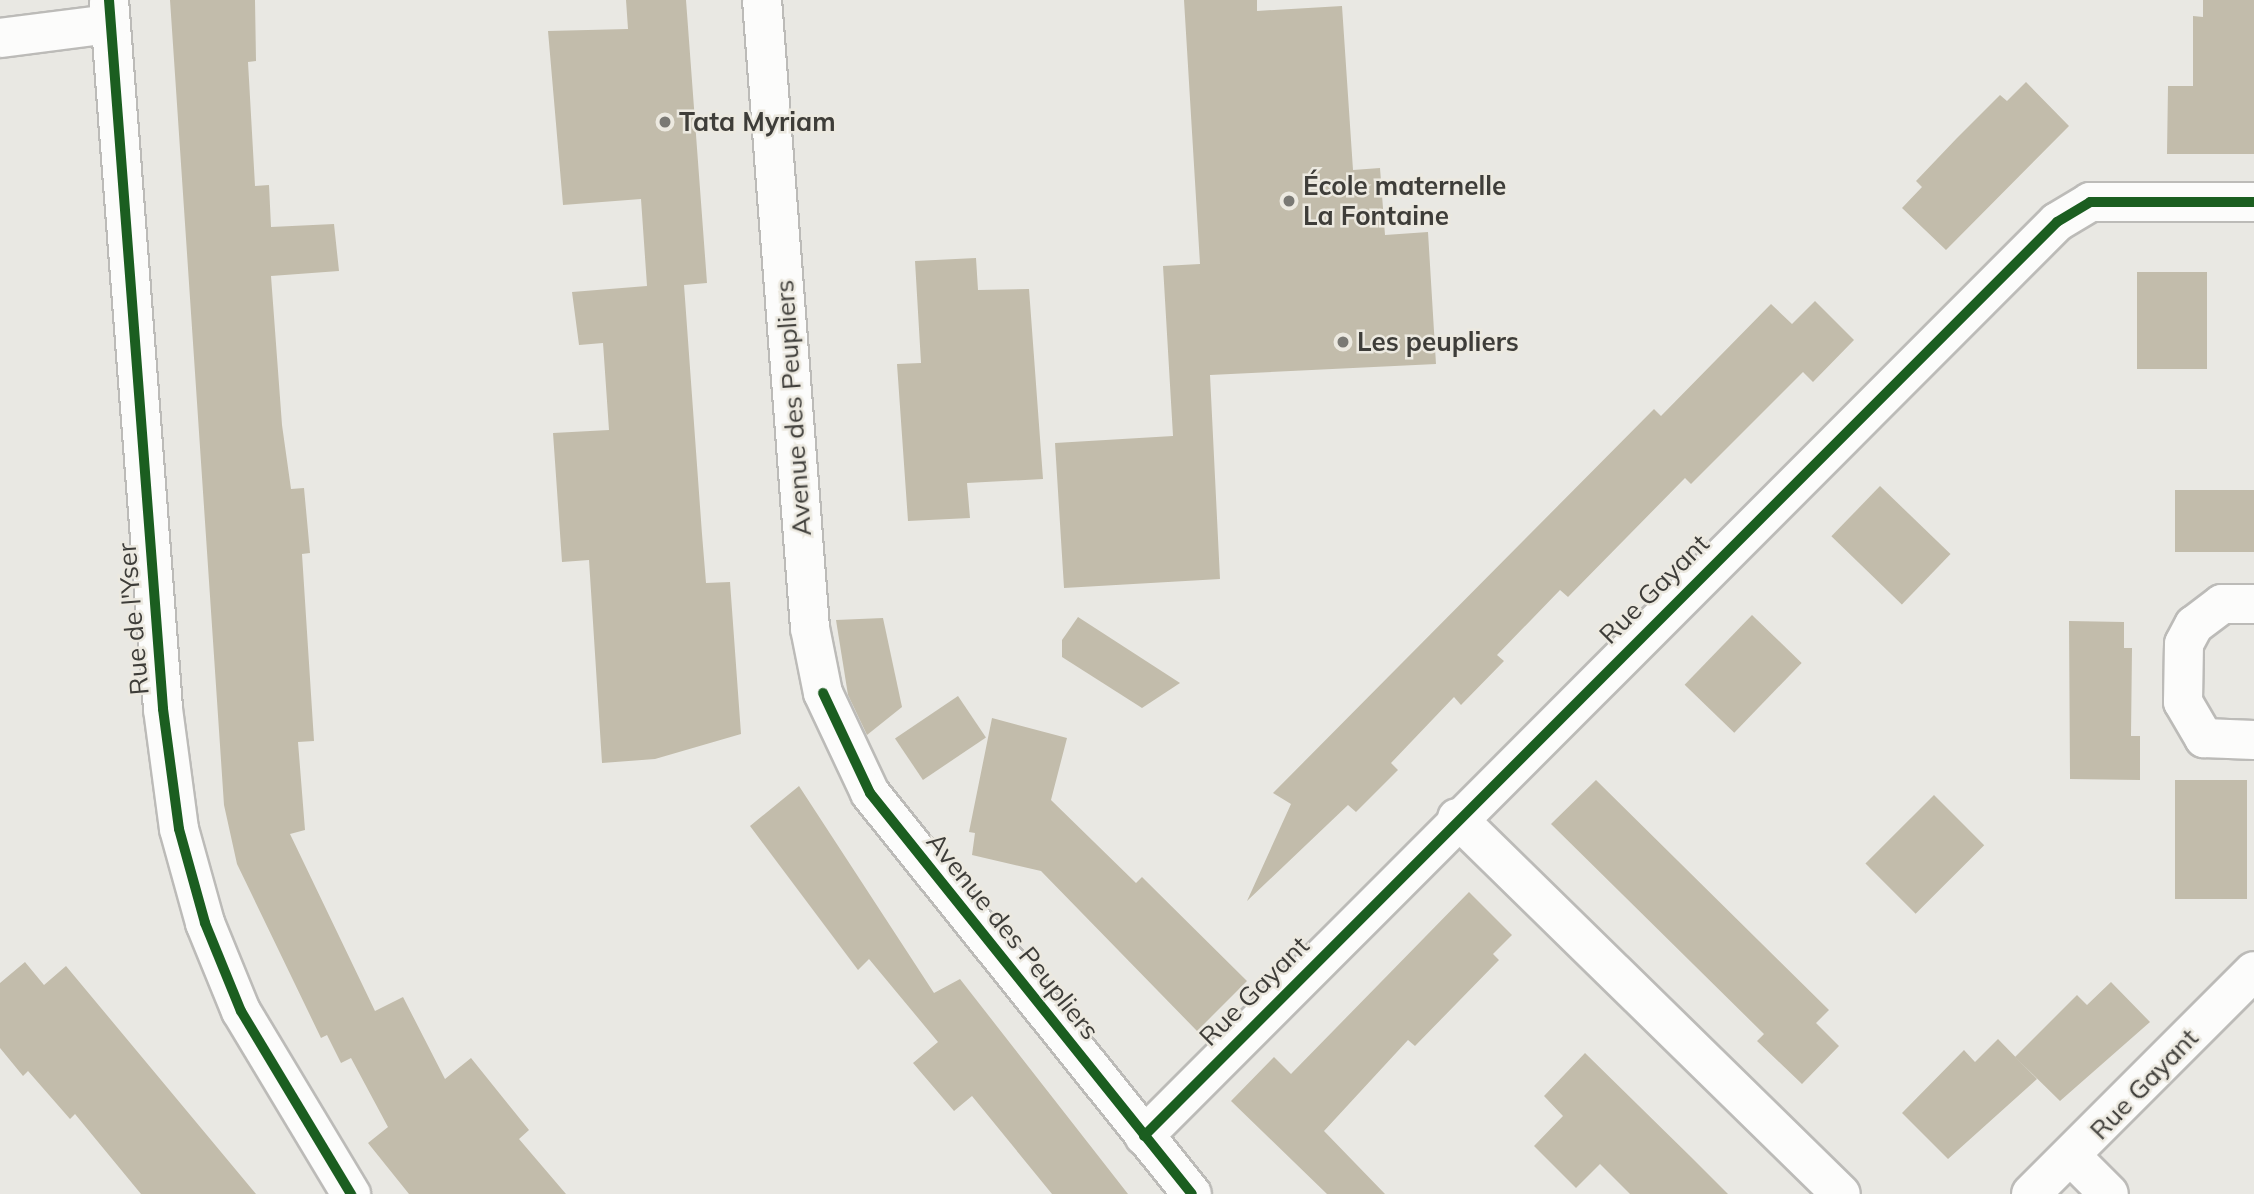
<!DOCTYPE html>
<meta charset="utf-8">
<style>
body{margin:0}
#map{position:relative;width:2254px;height:1194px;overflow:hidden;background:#e9e8e3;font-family:Mulish,sans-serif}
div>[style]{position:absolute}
.building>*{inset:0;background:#c2bcab;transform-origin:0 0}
.roads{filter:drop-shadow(2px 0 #bcbbb8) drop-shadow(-2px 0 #bcbbb8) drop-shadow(0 2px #bcbbb8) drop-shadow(0 -2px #bcbbb8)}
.minor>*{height:38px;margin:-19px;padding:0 19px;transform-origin:19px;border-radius:19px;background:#fcfcfb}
.cycleway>*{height:10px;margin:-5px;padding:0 5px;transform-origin:5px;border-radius:5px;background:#1b5e20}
.dots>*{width:19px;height:19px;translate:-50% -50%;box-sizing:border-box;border:4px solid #ece9e0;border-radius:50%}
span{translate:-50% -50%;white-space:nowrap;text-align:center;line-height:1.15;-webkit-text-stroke:5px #ece9e0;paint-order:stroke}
.poi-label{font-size:26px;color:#3e3d39;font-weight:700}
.left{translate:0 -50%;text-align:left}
.street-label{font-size:26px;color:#3e3d39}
</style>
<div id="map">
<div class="building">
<div style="clip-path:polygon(170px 0,255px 0,256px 61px,248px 62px,255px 186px,269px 185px,271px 227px,334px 224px,339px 271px,271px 276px,282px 425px,291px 489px,304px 488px,310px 553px,302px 554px,314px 741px,298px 742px,305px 830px,290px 834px,375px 1011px,403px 997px,445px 1079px,471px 1058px,529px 1130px,519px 1139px,566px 1194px,409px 1194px,368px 1143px,388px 1127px,351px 1058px,341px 1063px,327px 1035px,321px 1038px,237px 864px,224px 805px)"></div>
<div style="clip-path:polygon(626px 0,686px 0,707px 283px,684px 285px,702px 534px,706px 583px,730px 582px,741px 734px,655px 759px,602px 763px,589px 560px,562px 562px,553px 433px,609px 430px,603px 343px,579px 345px,572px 292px,647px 286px,641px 199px,563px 205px,548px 31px,628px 29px)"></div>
<div style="clip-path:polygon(1184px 0,1257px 0,1257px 11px,1342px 6px,1353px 170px,1380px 168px,1385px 235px,1428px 232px,1436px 364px,1210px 375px,1220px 579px,1064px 588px,1055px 443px,1173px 436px,1163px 266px,1200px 264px)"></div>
<div style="clip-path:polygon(2203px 0,2254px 0,2254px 154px,2167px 154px,2168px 86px,2193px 86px,2193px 16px,2203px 17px)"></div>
<div style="clip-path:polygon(2026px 82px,2069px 126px,1946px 250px,1902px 208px,1922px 187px,1916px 181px,1957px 138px,2000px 95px,2007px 101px)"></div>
<div style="clip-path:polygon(976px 258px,978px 290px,1029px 289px,1043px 479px,967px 483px,970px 518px,908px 521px,897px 364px,921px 363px,915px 261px)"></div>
<div style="left:2137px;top:272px;width:70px;height:97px"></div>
<div style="clip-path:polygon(1815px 301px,1854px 340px,1813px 382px,1803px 372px,1691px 484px,1685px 478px,1568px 597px,1560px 590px,1497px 655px,1504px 661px,1461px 705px,1454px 697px,1391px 763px,1398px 770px,1356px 812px,1348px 805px,1247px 901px,1291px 804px,1273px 793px,1654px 409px,1661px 416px,1771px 304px,1792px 324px)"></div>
<div style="left:1880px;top:486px;width:98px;height:70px;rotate:44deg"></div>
<div style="left:2175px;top:490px;width:79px;height:62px"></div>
<div style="left:1752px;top:615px;width:69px;height:97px;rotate:44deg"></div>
<div style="clip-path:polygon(1078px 617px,1180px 683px,1142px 708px,1062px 657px,1062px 640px)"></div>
<div style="clip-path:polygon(883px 618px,902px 707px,867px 735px,848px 695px,836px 620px)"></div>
<div style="clip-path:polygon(2069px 621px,2124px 622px,2124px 648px,2132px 648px,2131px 736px,2140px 736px,2140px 780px,2070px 779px)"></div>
<div style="left:958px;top:696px;width:50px;height:76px;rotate:56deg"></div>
<div style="clip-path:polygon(992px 718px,1067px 738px,1051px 800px,1136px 883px,1142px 877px,1247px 981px,1197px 1031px,1041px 871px,972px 855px,975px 833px,969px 832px)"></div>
<div style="clip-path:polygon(1596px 780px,1829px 1010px,1816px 1023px,1839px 1046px,1802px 1084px,1757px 1041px,1764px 1034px,1551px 824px)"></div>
<div style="left:2175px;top:780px;width:72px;height:119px"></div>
<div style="clip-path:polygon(799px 786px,934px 993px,960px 979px,1128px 1194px,1052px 1194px,972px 1096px,954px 1111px,913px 1063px,938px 1042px,869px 959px,858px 970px,750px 826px)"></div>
<div style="left:1934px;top:795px;width:71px;height:97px;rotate:45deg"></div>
<div style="clip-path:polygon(1469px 892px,1512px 935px,1493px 954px,1499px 960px,1415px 1046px,1408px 1040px,1324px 1131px,1385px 1194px,1327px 1194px,1231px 1101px,1274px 1057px,1291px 1074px)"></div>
<div style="clip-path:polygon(25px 962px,44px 985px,66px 966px,256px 1194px,141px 1194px,75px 1114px,70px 1119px,28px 1071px,23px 1076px,0 1048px,0 983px)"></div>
<div style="clip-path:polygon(2111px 982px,2150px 1022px,2060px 1101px,2015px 1057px,2077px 995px,2087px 1005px)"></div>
<div style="clip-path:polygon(1998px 1039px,2037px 1079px,1948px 1159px,1902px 1113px,1964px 1050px,1975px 1062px)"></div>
<div style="clip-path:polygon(1585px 1053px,1691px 1157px,1728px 1194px,1630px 1194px,1600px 1164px,1576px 1188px,1534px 1146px,1563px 1116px,1544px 1096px)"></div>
</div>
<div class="roads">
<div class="minor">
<div style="left:109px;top:0;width:711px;rotate:85.64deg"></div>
<div style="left:163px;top:709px;width:121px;rotate:82.4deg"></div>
<div style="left:179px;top:829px;width:98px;rotate:74.5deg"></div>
<div style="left:205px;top:923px;width:95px;rotate:67.8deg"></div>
<div style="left:241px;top:1011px;width:214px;rotate:59deg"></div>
<div style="left:762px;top:0;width:630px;rotate:85.63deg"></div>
<div style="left:810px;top:628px;width:66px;rotate:78.7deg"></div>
<div style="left:823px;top:693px;width:110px;rotate:64.8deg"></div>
<div style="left:870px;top:793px;width:514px;rotate:51.24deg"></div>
<div style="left:0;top:38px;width:111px;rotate:-7.3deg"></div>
<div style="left:2254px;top:604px;width:32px;rotate:180deg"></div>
<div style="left:2222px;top:604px;width:35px;rotate:143deg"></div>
<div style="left:2194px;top:625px;width:21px;rotate:118deg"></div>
<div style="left:2184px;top:644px;width:58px;rotate:91deg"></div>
<div style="left:2183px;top:702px;width:42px;rotate:59.7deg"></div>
<div style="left:2204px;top:738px;width:50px;rotate:2.3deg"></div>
<div style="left:1457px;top:818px;width:537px;rotate:44.4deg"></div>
<div style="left:1144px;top:1136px;width:1292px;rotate:-45.03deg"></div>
<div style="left:2057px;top:222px;width:39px;rotate:-31deg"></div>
<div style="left:2090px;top:202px;width:164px"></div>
<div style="left:2072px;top:1157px;width:52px;rotate:45deg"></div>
<div style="left:2031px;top:1194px;width:315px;rotate:-45deg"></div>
</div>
</div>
<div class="cycleway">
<div style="left:109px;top:0;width:711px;rotate:85.64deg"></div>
<div style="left:163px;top:709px;width:121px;rotate:82.4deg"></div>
<div style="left:179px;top:829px;width:98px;rotate:74.5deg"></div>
<div style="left:205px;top:923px;width:95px;rotate:67.8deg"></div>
<div style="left:241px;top:1011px;width:214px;rotate:59deg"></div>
<div style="left:823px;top:693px;width:110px;rotate:64.8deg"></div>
<div style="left:870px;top:793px;width:514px;rotate:51.24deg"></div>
<div style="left:1144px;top:1136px;width:1292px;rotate:-45.03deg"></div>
<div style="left:2057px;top:222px;width:39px;rotate:-31deg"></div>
<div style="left:2090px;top:202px;width:164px"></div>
</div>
<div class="dots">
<div style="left:665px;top:122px;background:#7a7974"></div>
<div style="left:1289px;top:201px;background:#7a7974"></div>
<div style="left:1343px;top:342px;background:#7a7974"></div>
</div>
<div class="poi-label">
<span class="left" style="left:679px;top:122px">Tata Myriam</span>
<span class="left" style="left:1303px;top:201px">École maternelle<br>La Fontaine</span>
<span class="left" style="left:1357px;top:342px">Les peupliers</span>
</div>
<div class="street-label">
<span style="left:793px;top:408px;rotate:-94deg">Avenue des Peupliers</span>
<span style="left:1654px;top:589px;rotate:-45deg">Rue Gayant</span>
<span style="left:133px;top:619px;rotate:-95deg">Rue de l'Yser</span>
<span style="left:1013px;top:936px;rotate:51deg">Avenue des Peupliers</span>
<span style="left:1254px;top:991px;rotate:-45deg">Rue Gayant</span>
<span style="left:2144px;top:1084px;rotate:-46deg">Rue Gayant</span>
</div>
</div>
